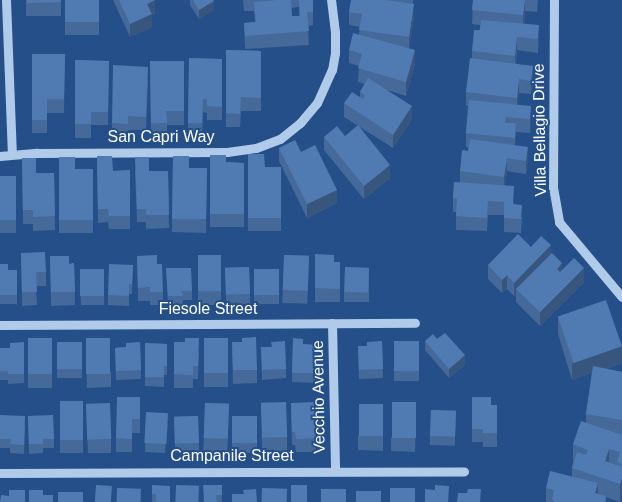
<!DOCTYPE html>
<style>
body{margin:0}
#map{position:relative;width:622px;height:502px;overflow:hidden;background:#244f89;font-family:Helvetica,sans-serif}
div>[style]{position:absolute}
.minor>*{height:9px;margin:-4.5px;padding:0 4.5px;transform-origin:4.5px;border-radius:4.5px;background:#b0caea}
.wall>*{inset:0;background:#456a99;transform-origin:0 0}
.shaded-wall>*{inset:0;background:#38567d}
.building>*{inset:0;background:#507bb2;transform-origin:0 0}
span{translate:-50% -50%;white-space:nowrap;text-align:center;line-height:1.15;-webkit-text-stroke:4px #244f89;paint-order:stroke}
.street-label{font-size:16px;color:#fff}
</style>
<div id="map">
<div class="minor">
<div style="left:6px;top:0;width:154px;rotate:87.8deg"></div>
<div style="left:554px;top:0;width:187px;rotate:90.3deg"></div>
<div style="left:553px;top:187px;width:36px;rotate:80deg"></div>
<div style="left:559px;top:222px;width:98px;rotate:50deg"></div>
<div style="left:0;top:156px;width:37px;rotate:-5deg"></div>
<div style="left:37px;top:153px;width:190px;rotate:-0.3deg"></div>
<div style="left:227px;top:152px;width:29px;rotate:-8deg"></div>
<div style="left:256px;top:148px;width:26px;rotate:-21deg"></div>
<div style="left:280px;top:139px;width:26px;rotate:-39deg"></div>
<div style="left:300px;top:123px;width:26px;rotate:-50deg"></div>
<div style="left:317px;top:103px;width:36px;rotate:-66deg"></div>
<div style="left:332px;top:70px;width:17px;rotate:-80deg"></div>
<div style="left:335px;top:53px;width:21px;rotate:-90deg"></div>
<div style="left:335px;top:32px;width:32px;rotate:-97deg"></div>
<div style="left:332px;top:323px;width:148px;rotate:88.8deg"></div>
<div style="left:0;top:325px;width:415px;rotate:-0.3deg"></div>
<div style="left:0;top:473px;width:464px;rotate:-0.2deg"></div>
</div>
<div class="wall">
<div style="left:26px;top:0;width:35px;height:16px"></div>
<div style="left:65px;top:0;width:34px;height:35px"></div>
<div style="clip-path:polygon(113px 0,155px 0,155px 14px,152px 15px,152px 27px,130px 37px)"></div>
<div style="clip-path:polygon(190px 0,213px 0,214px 10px,199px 19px,190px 5px)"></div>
<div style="clip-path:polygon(evenodd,243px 0,313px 0,313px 25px,308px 26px,309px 45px,245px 49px,244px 23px,255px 22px,254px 11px,244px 11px,243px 0,299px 7px,299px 16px,292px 16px,291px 8px,299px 7px)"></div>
<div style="clip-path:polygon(351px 0,413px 0,414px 18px,409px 49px,415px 64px,406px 96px,387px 90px,412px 119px,393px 148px,344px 117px,344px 103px,360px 97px,360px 92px,365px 84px,358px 82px,359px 66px,349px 63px,349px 50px,359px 34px,360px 27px,349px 25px,349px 12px)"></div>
<div style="clip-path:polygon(473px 0,538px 0,537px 12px,525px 11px,524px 24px,539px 39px,538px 53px,517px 50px,516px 64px,533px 79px,531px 94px,519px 93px,517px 105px,531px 120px,530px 133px,516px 132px,515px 145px,528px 160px,526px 174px,507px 171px,505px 185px,514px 204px,522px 218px,521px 233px,504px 232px,504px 215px,488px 215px,487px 231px,456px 230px,456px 212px,453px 212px,453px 198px,460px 183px,460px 171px,468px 151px,469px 147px,466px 147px,466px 133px,468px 106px,466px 105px,466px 92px,472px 59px,472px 51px,480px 30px,480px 25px,472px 24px)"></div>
<div style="clip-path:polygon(226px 50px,261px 51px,261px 111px,241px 111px,240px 127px,226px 127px)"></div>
<div style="clip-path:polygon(32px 54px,65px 54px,64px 113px,47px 113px,47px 133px,32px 133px)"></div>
<div style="clip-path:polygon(189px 58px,222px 59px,222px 120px,207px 120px,207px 113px,203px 112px,202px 137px,188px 136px)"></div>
<div style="clip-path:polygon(75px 60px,109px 61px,108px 125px,91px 125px,91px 138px,75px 138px)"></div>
<div style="clip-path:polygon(150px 61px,184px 61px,184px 125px,167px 125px,167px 137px,151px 137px)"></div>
<div style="clip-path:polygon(148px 80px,146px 130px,128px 130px,128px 137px,112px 137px,112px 123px)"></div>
<div style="clip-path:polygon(345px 136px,390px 178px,364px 199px,324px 150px,324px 137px)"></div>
<div style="clip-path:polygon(279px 148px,301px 152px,337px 203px,307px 218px,279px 161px)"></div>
<div style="clip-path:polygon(248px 154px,265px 167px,281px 167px,281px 231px,248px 231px)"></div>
<div style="clip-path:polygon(210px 155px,226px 162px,244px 163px,244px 227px,210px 227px)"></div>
<div style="clip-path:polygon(97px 156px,113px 171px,130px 170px,130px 229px,109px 229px,108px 222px,98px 223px)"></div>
<div style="clip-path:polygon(173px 156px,189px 168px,207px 168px,206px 233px,172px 232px)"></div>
<div style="clip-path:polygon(59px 157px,75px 169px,93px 169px,93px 233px,59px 233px)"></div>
<div style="clip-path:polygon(22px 158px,36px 173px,54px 173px,55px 230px,33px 231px,33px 224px,23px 224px)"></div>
<div style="clip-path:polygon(135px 170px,149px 171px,168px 171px,169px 228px,146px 229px,146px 222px,137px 222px)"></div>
<div style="left:0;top:176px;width:16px;height:57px"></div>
<div style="clip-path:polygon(531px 247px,551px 255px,562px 270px,584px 282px,540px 326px,516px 302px,516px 294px,514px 296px,507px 289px,502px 293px,488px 279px,488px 265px)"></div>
<div style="clip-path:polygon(21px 253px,46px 272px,46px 286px,36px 286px,37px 305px,22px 306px)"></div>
<div style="clip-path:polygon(315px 254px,334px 262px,340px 262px,340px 302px,315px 302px)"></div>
<div style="left:198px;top:255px;width:23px;height:50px"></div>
<div style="left:284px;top:255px;width:25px;height:48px;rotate:2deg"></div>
<div style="clip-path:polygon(50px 256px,69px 264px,74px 263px,75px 305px,51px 306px)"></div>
<div style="clip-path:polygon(137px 256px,157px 264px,163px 292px,163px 305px,150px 305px,150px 301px,138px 301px)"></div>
<div style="clip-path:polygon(0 264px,8px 270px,17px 270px,17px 304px,0 304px)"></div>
<div style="clip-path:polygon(133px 265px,132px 294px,129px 294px,129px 306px,108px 305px,108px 295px)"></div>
<div style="left:249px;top:267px;width:37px;height:24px;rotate:88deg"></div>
<div style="clip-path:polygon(166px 268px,192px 291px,192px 300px,183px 300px,183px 305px,168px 306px)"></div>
<div style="clip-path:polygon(369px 268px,369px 302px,344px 302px,344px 292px)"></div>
<div style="clip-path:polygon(104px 269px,104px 305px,81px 305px,80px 278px)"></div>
<div style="left:254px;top:269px;width:25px;height:35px"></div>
<div style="clip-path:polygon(558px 317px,622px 363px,606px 369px,622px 372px,622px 495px,620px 502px,606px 497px,606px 502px,546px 502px,546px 488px,572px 477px,572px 468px,573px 462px,573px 444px,586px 422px,586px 414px,592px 373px,572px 380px,558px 334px)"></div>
<div style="left:28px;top:338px;width:24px;height:50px"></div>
<div style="clip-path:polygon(86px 338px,111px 373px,111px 387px,87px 388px)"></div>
<div style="left:204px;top:338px;width:24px;height:49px"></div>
<div style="clip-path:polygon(293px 338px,303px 344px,315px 345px,315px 383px,292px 382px)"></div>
<div style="clip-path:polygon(437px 339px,465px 365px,449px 378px,425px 350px,425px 341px)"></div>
<div style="clip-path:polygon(382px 341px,383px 378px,359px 379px,358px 346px,367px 346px)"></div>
<div style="left:394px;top:341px;width:25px;height:40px"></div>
<div style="clip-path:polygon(24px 342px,24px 383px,8px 384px,8px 380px,0 380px,0 348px,10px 348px)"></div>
<div style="left:82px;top:342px;width:36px;height:25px;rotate:90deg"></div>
<div style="clip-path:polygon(140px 342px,141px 379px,116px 380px,115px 348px,126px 347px)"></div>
<div style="clip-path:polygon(232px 342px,257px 370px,257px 383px,233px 384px)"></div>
<div style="clip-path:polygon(145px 343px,167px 344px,167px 375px,164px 375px,164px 387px,145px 386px)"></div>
<div style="clip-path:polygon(261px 347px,286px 369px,286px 378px,262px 380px)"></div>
<div style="clip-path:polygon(199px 352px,198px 379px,193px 379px,193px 388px,174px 388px,174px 374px)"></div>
<div style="clip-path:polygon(140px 397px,140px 433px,132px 433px,132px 452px,116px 452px,116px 438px)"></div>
<div style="clip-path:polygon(472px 397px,491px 405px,497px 405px,497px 447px,483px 447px,483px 442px,472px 442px)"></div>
<div style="left:60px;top:401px;width:23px;height:52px"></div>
<div style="left:205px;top:403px;width:24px;height:49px;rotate:2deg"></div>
<div style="clip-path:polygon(261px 403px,287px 437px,287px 451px,262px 452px)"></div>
<div style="clip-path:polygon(291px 403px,316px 438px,316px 452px,296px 452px,295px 445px,292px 445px)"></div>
<div style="clip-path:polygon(86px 404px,111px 439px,111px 453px,88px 453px)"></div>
<div style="clip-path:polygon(383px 404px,383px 451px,358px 450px,358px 436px)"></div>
<div style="left:431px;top:410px;width:25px;height:35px;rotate:2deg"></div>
<div style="clip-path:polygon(146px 412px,168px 422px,165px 453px,145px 452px)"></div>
<div style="clip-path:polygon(0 415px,25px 426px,24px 454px,10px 453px,10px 448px,0 448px)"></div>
<div style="clip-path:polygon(28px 416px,54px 439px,54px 448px,43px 448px,43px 453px,29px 454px)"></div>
<div style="left:198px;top:416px;width:36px;height:24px;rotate:88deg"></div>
<div style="left:257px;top:416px;width:37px;height:25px;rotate:90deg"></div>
<div style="clip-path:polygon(416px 416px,415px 452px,391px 451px,391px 438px)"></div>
<div style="clip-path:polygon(152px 485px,170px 502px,152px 502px)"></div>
<div style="clip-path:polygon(222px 485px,222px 502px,203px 502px)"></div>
</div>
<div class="shaded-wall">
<div style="clip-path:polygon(155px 0,155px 14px,152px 15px,152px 27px,130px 37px,130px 24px,147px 4px)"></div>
<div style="clip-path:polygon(525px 0,525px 11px,523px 29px,523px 15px)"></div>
<div style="clip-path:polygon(214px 1px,214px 10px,199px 19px,199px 10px)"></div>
<div style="clip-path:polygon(414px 4px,414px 18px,409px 51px,409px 37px)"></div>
<div style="clip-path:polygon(539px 25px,539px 39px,538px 53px,538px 39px)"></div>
<div style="clip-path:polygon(517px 37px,517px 50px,515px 69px,515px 56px)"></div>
<div style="clip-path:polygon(415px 50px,415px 64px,406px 96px,406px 82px)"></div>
<div style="clip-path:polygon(533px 66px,533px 79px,531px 94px,531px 81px)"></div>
<div style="clip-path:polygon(519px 79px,519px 93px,517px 111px,517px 98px)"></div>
<div style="clip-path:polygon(412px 106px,412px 119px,393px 148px,393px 135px)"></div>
<div style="clip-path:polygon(531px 106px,531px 120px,530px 133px,530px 119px)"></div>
<div style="clip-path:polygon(516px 123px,516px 137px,515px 151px,515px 138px)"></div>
<div style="clip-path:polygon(528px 147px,528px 160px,526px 174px,526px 161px)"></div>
<div style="clip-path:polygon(507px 158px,507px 171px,504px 190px,504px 177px)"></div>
<div style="clip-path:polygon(390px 165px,390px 178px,364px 199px,364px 186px)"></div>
<div style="clip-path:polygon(337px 190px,337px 203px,307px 218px,307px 204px)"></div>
<div style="clip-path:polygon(551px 245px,551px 259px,516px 289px,516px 294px,514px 296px,514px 283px)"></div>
<div style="clip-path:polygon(562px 263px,562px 277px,557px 269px)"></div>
<div style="clip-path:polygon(584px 268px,584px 282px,540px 326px,540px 312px)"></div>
<div style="clip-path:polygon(507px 275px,507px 289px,502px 293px,502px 280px)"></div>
<div style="clip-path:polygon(622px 346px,622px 363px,572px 380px,572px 363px)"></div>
<div style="clip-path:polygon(465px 355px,465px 365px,449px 378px,449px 369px)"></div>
<div style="clip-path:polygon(168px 413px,168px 422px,165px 453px,165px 443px)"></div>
<div style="clip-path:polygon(609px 449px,609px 466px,605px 461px)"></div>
<div style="clip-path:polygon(622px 478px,622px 495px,620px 502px,620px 484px)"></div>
<div style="clip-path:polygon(598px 483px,598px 501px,595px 493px)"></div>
</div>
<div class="building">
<div style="clip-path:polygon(27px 0,61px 0,61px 2px,27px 3px)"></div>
<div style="left:65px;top:0;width:34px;height:22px"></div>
<div style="clip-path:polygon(119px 0,155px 0,147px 4px,152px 14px,130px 24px)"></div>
<div style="clip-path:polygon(193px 0,213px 0,214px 1px,199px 10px)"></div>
<div style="clip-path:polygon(277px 0,291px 0,292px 16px,300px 16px,299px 0,313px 0,313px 12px,307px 12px,309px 31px,245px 36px,244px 23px,256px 22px,254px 2px)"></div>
<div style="clip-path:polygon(351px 0,385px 0,414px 4px,409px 37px,359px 30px,362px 14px,349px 12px)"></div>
<div style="clip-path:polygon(473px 0,525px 0,523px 15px,472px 10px)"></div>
<div style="clip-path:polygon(481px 20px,539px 25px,538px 39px,517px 37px,515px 56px,472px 51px,474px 30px,480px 30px)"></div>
<div style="clip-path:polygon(353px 33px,415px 50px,406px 82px,358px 68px,362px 54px,349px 50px)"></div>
<div style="clip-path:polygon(226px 50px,261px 51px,261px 98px,241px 97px,240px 114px,226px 113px)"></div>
<div style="clip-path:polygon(32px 54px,65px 54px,64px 99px,47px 99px,47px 120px,32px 120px)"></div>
<div style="clip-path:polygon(189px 58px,222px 59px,222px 107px,207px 106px,207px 99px,203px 99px,202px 123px,188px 123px)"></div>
<div style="clip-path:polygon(470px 58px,533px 66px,531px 81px,519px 79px,517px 98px,466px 92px)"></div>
<div style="clip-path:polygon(75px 60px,109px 61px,108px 112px,91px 112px,91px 124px,75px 124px)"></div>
<div style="clip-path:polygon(150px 61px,184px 61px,184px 111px,166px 111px,167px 123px,151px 123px)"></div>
<div style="clip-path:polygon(113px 65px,148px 67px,146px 117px,128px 116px,128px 124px,112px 123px)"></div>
<div style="clip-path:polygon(368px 78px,412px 106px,393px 135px,344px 103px,352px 92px,363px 99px,365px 95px,360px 92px)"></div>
<div style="clip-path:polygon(469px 100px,531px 106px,530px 119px,506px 117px,505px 123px,516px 123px,515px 138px,466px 133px)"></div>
<div style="clip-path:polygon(358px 125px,390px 165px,364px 186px,324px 137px,337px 126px,345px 136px)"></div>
<div style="clip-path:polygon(470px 139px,528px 147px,526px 161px,507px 158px,504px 177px,460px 171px,462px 150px,468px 151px)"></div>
<div style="clip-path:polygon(295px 140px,301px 152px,315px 145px,337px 190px,307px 204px,279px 148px)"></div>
<div style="clip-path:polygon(248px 154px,264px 154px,265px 167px,281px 167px,281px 218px,248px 218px)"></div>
<div style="clip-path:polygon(210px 155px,226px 155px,226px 162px,244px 163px,244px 214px,210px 214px)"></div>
<div style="clip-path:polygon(97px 156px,112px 156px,113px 171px,130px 170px,130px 216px,109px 216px,108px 209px,98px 209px)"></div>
<div style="clip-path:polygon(173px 156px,189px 156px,189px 168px,207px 168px,206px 219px,172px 219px)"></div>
<div style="clip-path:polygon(59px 157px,75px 157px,75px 169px,93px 169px,93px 220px,59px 220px)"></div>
<div style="clip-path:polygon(135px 157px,149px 157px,149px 171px,168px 171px,169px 215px,146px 215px,146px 209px,137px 209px)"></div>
<div style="clip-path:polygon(22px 158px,36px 158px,36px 173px,54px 173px,55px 216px,33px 217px,33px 210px,23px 210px)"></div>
<div style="left:0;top:176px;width:16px;height:44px"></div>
<div style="clip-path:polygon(454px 182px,514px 186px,513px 204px,522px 205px,521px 219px,504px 218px,504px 202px,488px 201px,487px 218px,456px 216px,457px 199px,453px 198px)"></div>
<div style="clip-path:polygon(518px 234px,531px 247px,541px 236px,551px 245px,514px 283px,507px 275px,502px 280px,488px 265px)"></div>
<div style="clip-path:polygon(45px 252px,46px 272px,36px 272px,37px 292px,22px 292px,21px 253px)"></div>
<div style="clip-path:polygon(552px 253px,562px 263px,557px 269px,560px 272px,574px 258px,584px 268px,540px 312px,516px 289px)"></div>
<div style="clip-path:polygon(315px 254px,334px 255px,334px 262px,340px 262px,340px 289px,315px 288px)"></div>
<div style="clip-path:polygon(157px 255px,157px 264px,162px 264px,163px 292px,150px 292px,150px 287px,138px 288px,137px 256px)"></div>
<div style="left:198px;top:255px;width:23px;height:36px"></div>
<div style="left:284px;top:255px;width:25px;height:35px;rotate:2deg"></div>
<div style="clip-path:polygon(50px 256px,69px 256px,69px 264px,74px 263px,75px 292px,51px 292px)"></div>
<div style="clip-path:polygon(0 264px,8px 264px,8px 270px,17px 270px,17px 295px,0 295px)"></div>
<div style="clip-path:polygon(109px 264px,133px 265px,132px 284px,129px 284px,129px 296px,108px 295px)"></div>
<div style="left:249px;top:267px;width:27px;height:24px;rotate:88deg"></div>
<div style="left:345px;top:267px;width:24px;height:25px;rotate:2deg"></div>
<div style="clip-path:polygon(166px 268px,191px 268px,192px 291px,182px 291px,183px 296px,168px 296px)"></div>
<div style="left:80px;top:269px;width:24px;height:27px"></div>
<div style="left:254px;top:269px;width:25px;height:26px"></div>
<div style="left:606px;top:300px;width:49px;height:51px;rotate:71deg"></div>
<div style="clip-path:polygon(445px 333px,465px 355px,449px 369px,425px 341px,433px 334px,437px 339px)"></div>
<div style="clip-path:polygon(256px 337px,257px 370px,233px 370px,232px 342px,242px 342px,242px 338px)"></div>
<div style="left:28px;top:338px;width:24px;height:36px"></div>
<div style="left:86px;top:338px;width:24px;height:36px"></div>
<div style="clip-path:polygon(185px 338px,199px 338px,198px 366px,193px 366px,193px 375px,174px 374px,174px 342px,185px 342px)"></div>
<div style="left:204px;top:338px;width:24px;height:35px"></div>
<div style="clip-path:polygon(293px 338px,303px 339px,303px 344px,315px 345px,315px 373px,292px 373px)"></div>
<div style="clip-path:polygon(285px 341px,286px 369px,262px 370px,261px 347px,272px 347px,271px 342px)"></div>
<div style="clip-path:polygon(382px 341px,383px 369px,359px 370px,358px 346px,367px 346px,367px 342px)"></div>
<div style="left:394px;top:341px;width:25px;height:30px"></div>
<div style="clip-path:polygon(24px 342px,24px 374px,8px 374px,8px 371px,0 371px,0 348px,10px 348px,10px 343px)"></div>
<div style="left:82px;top:342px;width:27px;height:25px;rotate:90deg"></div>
<div style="clip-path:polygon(140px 342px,141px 370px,116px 371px,115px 348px,126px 347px,126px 343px)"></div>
<div style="clip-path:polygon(145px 343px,167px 344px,167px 366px,164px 366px,164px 377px,145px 377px)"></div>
<div style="clip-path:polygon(593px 366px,622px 372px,622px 420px,586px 414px)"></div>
<div style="clip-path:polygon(117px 397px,140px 397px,140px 419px,132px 419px,132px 439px,116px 438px)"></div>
<div style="clip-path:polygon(472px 397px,491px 397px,491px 405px,497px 405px,497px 433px,483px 433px,483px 429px,472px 429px)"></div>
<div style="left:60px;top:401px;width:23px;height:39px"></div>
<div style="left:286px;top:402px;width:35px;height:25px;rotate:88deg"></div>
<div style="clip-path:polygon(315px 402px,316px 438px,296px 439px,295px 432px,292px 432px,291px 403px)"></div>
<div style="left:392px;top:402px;width:24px;height:36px"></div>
<div style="left:110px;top:403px;width:36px;height:24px;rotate:88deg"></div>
<div style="left:205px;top:403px;width:24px;height:35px;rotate:2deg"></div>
<div style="left:359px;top:404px;width:24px;height:32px"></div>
<div style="left:431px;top:410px;width:25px;height:26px;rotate:2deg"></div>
<div style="left:146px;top:412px;width:22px;height:31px;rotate:3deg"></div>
<div style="clip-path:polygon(0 415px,25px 416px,24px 445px,10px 444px,11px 439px,0 439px)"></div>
<div style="clip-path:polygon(53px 415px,54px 439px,43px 439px,43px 444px,29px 444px,28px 416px)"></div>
<div style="left:198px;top:416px;width:27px;height:24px;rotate:88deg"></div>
<div style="left:257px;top:416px;width:27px;height:25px;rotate:90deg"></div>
<div style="clip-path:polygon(581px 421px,622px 435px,622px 464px,617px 462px,620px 452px,609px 449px,605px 461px,622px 467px,622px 478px,620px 484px,572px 468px,577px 452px,586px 455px,588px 450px,573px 444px)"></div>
<div style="clip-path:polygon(550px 471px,598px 483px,595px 493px,606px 496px,605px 502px,554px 502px,554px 500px,552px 500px,554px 490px,546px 488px)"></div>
<div style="left:96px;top:485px;width:16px;height:17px;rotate:4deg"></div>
<div style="clip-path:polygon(152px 485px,170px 486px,170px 502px,156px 502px,156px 494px,152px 494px)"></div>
<div style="left:176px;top:485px;width:23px;height:17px;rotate:2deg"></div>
<div style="clip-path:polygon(203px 485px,222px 485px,222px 495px,216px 495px,217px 502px,204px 502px)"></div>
<div style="left:291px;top:485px;width:16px;height:17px"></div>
<div style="clip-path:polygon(435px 485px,449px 486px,448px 502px,425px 502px,425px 489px,435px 490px)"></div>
<div style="left:117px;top:488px;width:24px;height:14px;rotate:2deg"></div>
<div style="left:262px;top:488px;width:25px;height:14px;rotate:2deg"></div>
<div style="left:415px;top:488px;width:14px;height:25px;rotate:90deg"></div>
<div style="clip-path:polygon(256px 489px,257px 502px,232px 502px,232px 494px,244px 494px,243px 490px)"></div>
<div style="left:321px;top:489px;width:25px;height:13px"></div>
<div style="clip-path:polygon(468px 489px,481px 489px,480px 502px,457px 502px,458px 493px,467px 493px)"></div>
<div style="clip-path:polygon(9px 490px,25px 490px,25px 502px,0 502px,1px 495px,9px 496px)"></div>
<div style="clip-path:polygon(29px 490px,43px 490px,43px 495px,53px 495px,53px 502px,29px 502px)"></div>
<div style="left:381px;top:491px;width:11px;height:25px;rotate:90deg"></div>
<div style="left:58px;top:492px;width:25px;height:10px"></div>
</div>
<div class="street-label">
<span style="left:540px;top:130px;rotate:-91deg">Villa Bellagio Drive</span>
<span style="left:161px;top:137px">San Capri Way</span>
<span style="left:208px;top:309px">Fiesole Street</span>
<span style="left:319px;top:397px;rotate:-91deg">Vecchio Avenue</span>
<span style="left:232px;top:456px">Campanile Street</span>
</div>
</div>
